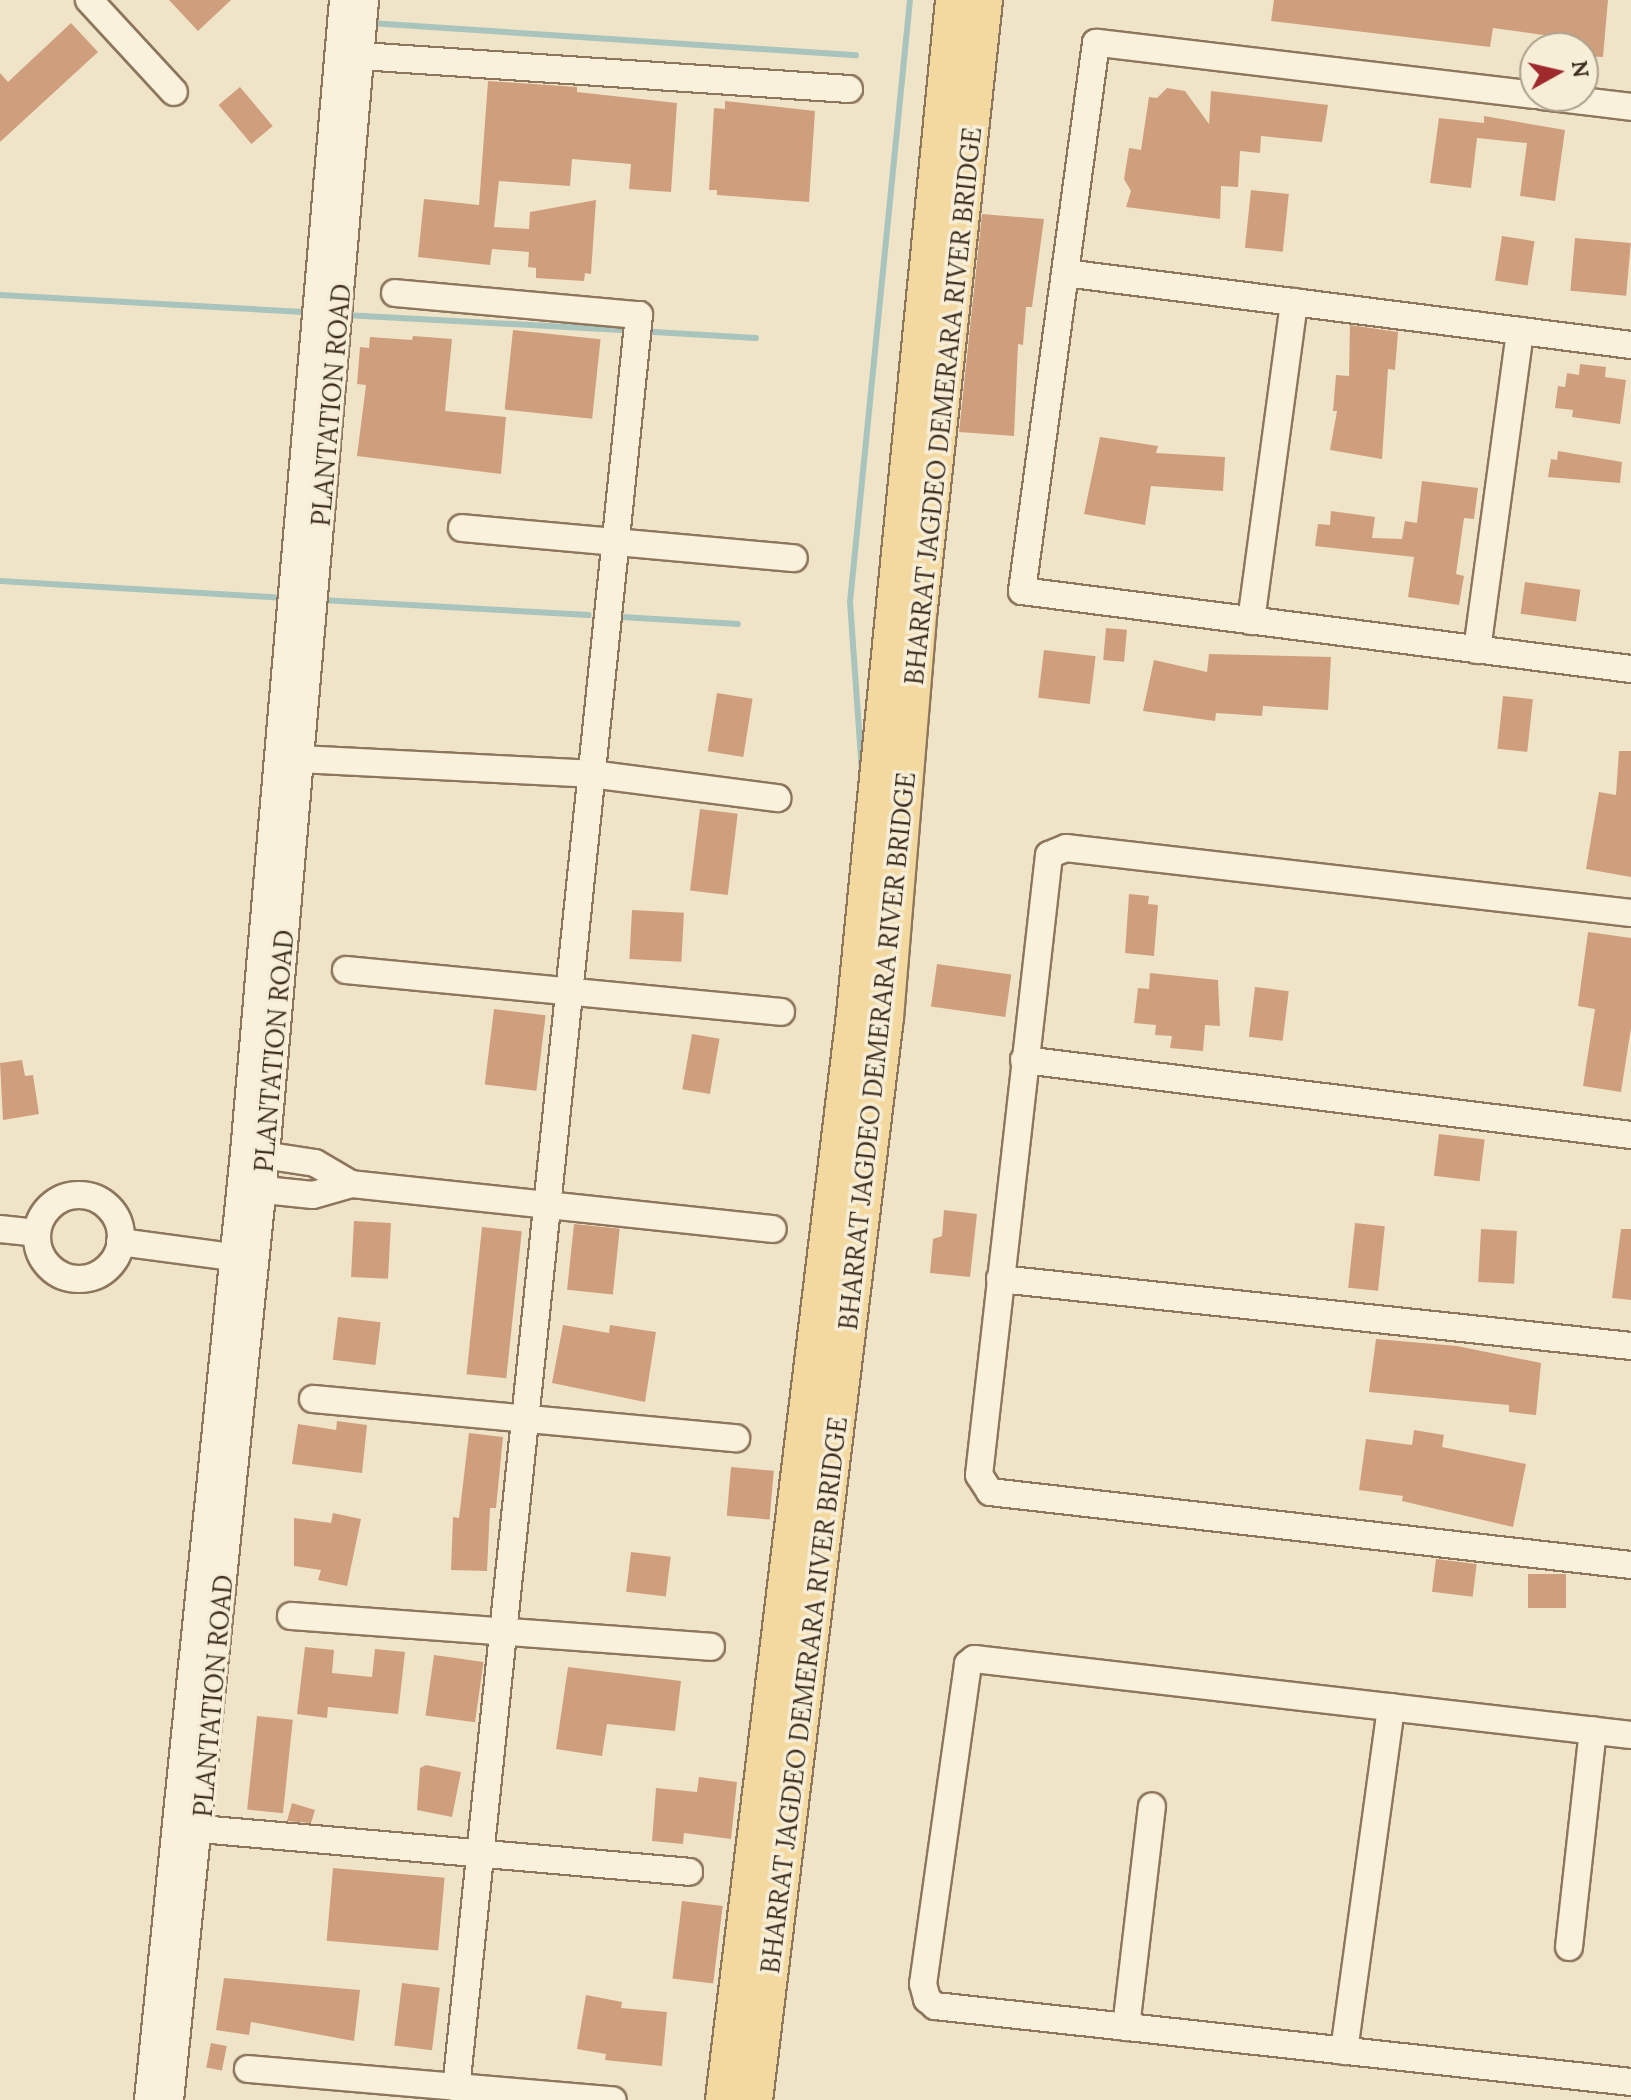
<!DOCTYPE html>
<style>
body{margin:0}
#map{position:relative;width:1631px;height:2100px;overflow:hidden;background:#f0e4c8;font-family:Lora,serif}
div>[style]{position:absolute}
.stream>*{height:6px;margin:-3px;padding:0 3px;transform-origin:3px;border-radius:3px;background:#a9c4bc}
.building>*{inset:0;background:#cf9f7d;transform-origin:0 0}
.roads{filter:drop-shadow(2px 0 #8d765c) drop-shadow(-2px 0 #8d765c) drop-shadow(0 2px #8d765c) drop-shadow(0 -2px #8d765c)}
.minor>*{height:26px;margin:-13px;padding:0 13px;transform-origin:13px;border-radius:13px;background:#faf1dc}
.minor>.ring{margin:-13px;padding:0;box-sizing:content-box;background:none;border:26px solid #faf1dc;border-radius:50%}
.major>*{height:34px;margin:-17px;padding:0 17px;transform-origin:17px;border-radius:17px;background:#f3d9a0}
span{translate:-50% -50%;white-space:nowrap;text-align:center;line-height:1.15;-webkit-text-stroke:7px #f7eed8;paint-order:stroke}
.street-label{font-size:26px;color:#3d2e20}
.north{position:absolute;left:1519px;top:32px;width:80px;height:80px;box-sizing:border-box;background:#f7eed8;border:2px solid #ada18e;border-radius:50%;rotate:82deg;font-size:22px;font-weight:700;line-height:32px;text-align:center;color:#3d2e20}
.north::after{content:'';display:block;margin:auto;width:28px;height:36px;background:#9e2a2b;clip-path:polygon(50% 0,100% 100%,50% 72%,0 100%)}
</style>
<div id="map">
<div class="stream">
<div style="left:370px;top:23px;width:487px;rotate:3.8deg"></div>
<div style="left:0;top:295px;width:308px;rotate:3.2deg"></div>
<div style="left:345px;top:315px;width:276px;rotate:3.1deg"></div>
<div style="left:654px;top:332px;width:102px;rotate:3.4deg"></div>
<div style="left:0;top:581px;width:285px;rotate:3.4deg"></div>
<div style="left:321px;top:600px;width:268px;rotate:3.2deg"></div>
<div style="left:622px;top:617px;width:116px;rotate:3.5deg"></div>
<div style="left:862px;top:773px;width:171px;rotate:-94deg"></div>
<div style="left:850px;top:602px;width:605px;rotate:-84.31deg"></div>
</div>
<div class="building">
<div style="clip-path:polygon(169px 0,231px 0,198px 31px)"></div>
<div style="clip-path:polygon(1274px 0,1608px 0,1603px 57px,1583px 56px,1583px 48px,1557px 48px,1558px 37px,1493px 28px,1490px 47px,1271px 21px)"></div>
<div style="clip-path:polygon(71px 23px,98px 52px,0 142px,0 73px,8px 82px)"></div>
<div style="clip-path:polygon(488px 81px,577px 87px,577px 92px,677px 103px,671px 192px,629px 189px,631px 164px,572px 159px,570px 186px,499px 181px,494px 227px,529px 229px,530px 212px,596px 200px,591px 274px,585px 273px,584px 281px,536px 278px,536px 268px,528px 267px,529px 252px,492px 249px,490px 265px,418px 257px,424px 199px,479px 205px)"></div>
<div style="left:240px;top:87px;width:51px;height:28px;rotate:50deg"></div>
<div style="clip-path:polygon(1167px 88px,1185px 91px,1209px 124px,1211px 91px,1328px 105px,1322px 142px,1261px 136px,1260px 153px,1240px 151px,1238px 187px,1221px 186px,1220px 219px,1126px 207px,1131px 191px,1124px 179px,1129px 148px,1141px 150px,1149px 97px,1157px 98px)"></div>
<div style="clip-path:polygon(725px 101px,815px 111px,809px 202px,717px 195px,717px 190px,709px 190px,714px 108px,725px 109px)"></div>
<div style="clip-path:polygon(1484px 116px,1565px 130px,1555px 201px,1520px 196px,1527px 143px,1477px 138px,1471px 188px,1430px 183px,1439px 118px,1484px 123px)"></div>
<div style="left:1251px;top:190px;width:38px;height:58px;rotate:6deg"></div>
<div style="clip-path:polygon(982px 214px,1044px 219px,1032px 307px,1026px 307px,1023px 345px,1018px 344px,1014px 436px,959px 432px)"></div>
<div style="left:1502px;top:236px;width:33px;height:45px;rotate:9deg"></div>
<div style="left:1575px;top:238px;width:56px;height:53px;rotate:5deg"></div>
<div style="clip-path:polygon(1350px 325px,1398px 332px,1395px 370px,1388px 369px,1382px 459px,1330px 450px,1337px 411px,1333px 411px,1336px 375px,1349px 376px)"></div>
<div style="left:513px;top:330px;width:88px;height:80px;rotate:6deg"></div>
<div style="clip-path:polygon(413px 336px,452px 339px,445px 411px,506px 417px,501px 474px,357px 456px,366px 385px,357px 384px,360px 347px,369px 348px,370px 337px,412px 340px)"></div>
<div style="clip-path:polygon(1580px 364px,1606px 367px,1605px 377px,1626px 380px,1620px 424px,1572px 417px,1573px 410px,1555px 408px,1558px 386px,1565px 387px,1567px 373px,1579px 375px)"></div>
<div style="clip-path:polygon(1100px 437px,1158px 446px,1156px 453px,1225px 457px,1223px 491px,1151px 486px,1145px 525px,1084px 514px)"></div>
<div style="clip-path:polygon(1558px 451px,1622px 462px,1620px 483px,1548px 477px,1551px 459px,1557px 460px)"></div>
<div style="clip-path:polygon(1422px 481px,1478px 488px,1474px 519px,1464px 518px,1456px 574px,1464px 576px,1459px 605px,1408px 597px,1414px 557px,1315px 546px,1318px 524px,1330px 525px,1331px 511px,1375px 517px,1372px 538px,1402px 539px,1405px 521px,1417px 523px)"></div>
<div style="left:1525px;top:582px;width:56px;height:32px;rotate:8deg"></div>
<div style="left:1106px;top:628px;width:21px;height:32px;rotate:5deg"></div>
<div style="left:1044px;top:650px;width:52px;height:48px;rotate:7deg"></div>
<div style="clip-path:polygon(1209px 654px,1331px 657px,1328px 710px,1263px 706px,1262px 716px,1216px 713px,1215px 721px,1143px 711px,1154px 660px,1207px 672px)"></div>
<div style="left:717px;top:693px;width:36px;height:59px;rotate:9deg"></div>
<div style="left:1503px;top:696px;width:30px;height:53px;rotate:6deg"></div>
<div style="clip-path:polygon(1619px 751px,1631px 751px,1631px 877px,1586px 869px,1599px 792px,1616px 795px)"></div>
<div style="left:700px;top:809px;width:38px;height:82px;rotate:7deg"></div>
<div style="clip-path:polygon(1129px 894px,1149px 896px,1148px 904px,1158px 905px,1154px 956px,1125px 953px)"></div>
<div style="left:632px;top:910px;width:52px;height:49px;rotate:3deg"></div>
<div style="clip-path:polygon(1588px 932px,1631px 938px,1631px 1028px,1621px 1092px,1583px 1086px,1595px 1009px,1578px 1006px)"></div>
<div style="left:937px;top:964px;width:75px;height:43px;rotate:8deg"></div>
<div style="clip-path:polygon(1150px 973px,1218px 980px,1220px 1026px,1205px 1025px,1203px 1051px,1170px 1048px,1172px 1036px,1155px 1035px,1156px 1025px,1134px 1023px,1138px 988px,1149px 989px)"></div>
<div style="left:1255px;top:987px;width:34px;height:50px;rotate:7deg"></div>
<div style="left:494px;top:1009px;width:52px;height:76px;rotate:7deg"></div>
<div style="left:692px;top:1034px;width:28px;height:56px;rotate:10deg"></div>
<div style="clip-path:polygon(22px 1060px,25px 1076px,33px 1075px,39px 1114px,3px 1120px,0 1063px)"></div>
<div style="left:1439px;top:1134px;width:46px;height:42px;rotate:7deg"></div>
<div style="clip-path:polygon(944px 1210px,977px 1214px,970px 1277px,930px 1273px,933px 1239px,942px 1236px)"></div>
<div style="left:354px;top:1221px;width:37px;height:56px;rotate:3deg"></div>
<div style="left:1355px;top:1223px;width:30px;height:65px;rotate:6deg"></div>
<div style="left:574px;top:1224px;width:46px;height:66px;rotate:6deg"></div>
<div style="left:482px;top:1227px;width:40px;height:148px;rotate:6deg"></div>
<div style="left:1481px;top:1229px;width:36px;height:53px;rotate:3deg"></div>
<div style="clip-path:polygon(1621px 1229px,1631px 1229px,1631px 1300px,1612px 1298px)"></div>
<div style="left:338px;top:1317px;width:43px;height:43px;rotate:7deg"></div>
<div style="clip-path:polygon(563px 1325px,609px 1333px,610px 1325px,656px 1332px,645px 1402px,552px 1383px)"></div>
<div style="clip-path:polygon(1376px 1339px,1457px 1346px,1541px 1363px,1536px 1415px,1509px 1412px,1509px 1405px,1369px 1392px)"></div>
<div style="clip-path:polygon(337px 1421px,367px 1425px,362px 1473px,292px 1464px,298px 1424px,336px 1430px)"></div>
<div style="clip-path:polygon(1414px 1430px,1444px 1435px,1442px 1447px,1526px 1464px,1513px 1527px,1402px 1501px,1403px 1496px,1359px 1490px,1366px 1439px,1412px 1445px)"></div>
<div style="clip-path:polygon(469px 1433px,503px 1437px,496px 1508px,490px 1508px,487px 1571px,451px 1570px,453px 1517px,459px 1518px)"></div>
<div style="left:731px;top:1467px;width:43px;height:49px;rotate:5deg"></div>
<div style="clip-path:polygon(333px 1513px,361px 1519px,347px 1586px,318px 1580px,321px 1570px,294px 1566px,294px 1518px,331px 1523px)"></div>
<div style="left:631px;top:1552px;width:40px;height:40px;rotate:7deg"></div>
<div style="left:1436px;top:1559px;width:41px;height:33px;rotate:7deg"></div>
<div style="left:1528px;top:1574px;width:38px;height:34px"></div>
<div style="clip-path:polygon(305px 1647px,334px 1650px,332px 1673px,372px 1677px,375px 1649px,405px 1652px,398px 1714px,328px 1707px,327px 1718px,297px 1714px)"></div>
<div style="left:434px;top:1655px;width:50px;height:61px;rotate:8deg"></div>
<div style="clip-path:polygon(568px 1667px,681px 1681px,675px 1731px,607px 1724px,602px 1756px,556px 1749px)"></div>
<div style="left:257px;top:1716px;width:36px;height:94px;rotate:6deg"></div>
<div style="clip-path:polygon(426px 1765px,461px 1772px,452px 1817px,417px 1810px,420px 1768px)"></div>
<div style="clip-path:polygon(699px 1777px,737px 1782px,731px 1839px,684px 1833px,683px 1844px,652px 1841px,656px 1788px,697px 1792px)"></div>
<div style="clip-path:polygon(292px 1803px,315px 1810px,311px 1823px,287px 1821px)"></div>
<div style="left:333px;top:1868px;width:112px;height:73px;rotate:5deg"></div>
<div style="left:682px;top:1901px;width:41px;height:78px;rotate:7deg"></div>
<div style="clip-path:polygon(224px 1978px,360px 1990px,354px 2041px,251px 2022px,249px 2035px,216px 2030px)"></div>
<div style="left:402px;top:1983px;width:38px;height:63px;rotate:7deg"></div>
<div style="clip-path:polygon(586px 1995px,622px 2002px,621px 2008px,667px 2012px,662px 2066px,605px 2060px,606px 2054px,577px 2049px)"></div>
<div style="left:211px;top:2043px;width:16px;height:25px;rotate:11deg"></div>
</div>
<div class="roads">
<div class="minor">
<div style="left:89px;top:0;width:125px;rotate:47.3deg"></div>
<div style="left:346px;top:55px;width:504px;rotate:3.87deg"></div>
<div style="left:1535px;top:95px;width:442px;rotate:-173.2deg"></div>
<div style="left:1096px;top:43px;width:553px;rotate:97.69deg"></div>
<div style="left:1022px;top:591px;width:614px;rotate:7.3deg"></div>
<div style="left:1542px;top:96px;width:90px;rotate:7deg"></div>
<div style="left:1065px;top:273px;width:571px;rotate:7.25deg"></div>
<div style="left:395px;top:293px;width:245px;rotate:5.2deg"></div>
<div style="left:639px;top:315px;width:1782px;rotate:95.89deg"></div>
<div style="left:462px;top:528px;width:333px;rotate:5.2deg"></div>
<div style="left:1251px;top:621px;width:322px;rotate:-82.3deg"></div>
<div style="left:1477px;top:650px;width:322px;rotate:-82.3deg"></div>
<div style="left:299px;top:759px;width:292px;rotate:2.9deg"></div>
<div style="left:591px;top:774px;width:188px;rotate:7.4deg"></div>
<div style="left:1631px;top:913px;width:569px;rotate:-173.44deg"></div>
<div style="left:1066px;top:848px;width:18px;rotate:158deg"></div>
<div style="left:1049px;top:855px;width:624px;rotate:96.44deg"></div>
<div style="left:979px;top:1475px;width:20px;rotate:57deg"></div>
<div style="left:990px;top:1492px;width:645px;rotate:6.5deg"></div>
<div style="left:346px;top:970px;width:437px;rotate:5.5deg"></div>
<div style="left:1024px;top:1060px;width:612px;rotate:7.04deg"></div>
<div style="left:250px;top:1153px;width:66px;rotate:8.7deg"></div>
<div style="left:315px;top:1163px;width:42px;rotate:30.3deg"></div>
<div style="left:245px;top:1188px;width:68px;rotate:5.9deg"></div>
<div style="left:313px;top:1195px;width:40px;rotate:-16deg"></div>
<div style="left:351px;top:1184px;width:424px;rotate:6.1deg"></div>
<div class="ring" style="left:37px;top:1195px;width:58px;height:58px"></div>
<div style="left:0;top:1229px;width:37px;rotate:6deg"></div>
<div style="left:120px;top:1242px;width:129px;rotate:7.6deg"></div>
<div style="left:1000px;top:1279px;width:635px;rotate:6.06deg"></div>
<div style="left:313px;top:1399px;width:425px;rotate:5.3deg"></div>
<div style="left:291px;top:1616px;width:421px;rotate:4.2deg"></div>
<div style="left:1631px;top:1735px;width:661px;rotate:-173.4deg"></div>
<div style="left:974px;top:1659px;width:8px;rotate:140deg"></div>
<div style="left:968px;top:1664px;width:323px;rotate:98deg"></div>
<div style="left:923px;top:1984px;width:16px;rotate:75deg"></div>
<div style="left:927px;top:1999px;width:11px;rotate:41deg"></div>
<div style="left:935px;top:2006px;width:700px;rotate:6.23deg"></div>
<div style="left:200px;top:1829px;width:491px;rotate:5deg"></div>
<div style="left:1569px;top:1947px;width:218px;rotate:-83.7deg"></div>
<div style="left:1126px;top:2027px;width:222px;rotate:-83.3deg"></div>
<div style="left:1344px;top:2051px;width:347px;rotate:-82.2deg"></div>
<div style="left:248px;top:2069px;width:366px;rotate:4.9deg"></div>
<div style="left:148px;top:2100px;width:952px;rotate:-84.21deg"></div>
<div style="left:244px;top:1153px;width:1157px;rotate:-85.09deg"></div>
<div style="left:170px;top:2100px;width:950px;rotate:-84.2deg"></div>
<div style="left:266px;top:1155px;width:1159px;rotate:-85.1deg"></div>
</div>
<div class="major">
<div style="left:723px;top:2100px;width:1094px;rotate:-83.12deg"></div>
<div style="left:854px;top:1014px;width:1019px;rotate:-84.42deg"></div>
<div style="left:755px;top:2100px;width:1090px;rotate:-83.1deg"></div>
<div style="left:886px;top:1018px;width:411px;rotate:-85.3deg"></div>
<div style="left:920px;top:608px;width:611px;rotate:-83.9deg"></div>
</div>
</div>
<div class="street-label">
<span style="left:331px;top:405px;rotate:-85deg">PLANTATION ROAD</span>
<span style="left:943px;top:406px;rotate:-84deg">BHARRAT JAGDEO DEMERARA RIVER BRIDGE</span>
<span style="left:274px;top:1051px;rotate:-85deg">PLANTATION ROAD</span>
<span style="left:877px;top:1051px;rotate:-84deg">BHARRAT JAGDEO DEMERARA RIVER BRIDGE</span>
<span style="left:804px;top:1695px;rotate:-83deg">BHARRAT JAGDEO DEMERARA RIVER BRIDGE</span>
<span style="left:213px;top:1696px;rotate:-85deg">PLANTATION ROAD</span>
</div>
<div class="north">N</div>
</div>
